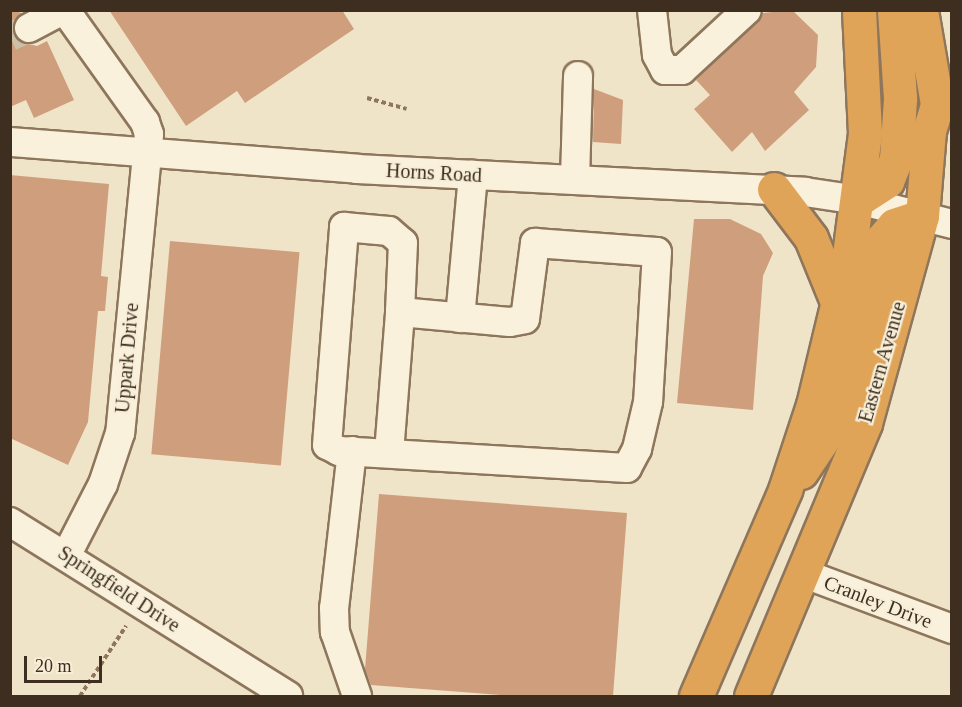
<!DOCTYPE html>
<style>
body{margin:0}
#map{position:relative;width:962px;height:707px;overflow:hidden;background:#f0e4c8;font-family:Georgia,serif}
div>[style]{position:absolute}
.building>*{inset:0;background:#cf9f7d;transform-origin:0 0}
.minor-tunnel>*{height:28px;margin-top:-14px;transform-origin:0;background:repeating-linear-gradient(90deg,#ccc0a6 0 28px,transparent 0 42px)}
.path>*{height:4px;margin-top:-2px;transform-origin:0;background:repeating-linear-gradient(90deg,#8d765c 0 4.5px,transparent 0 7.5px)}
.roads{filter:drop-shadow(2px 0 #8d765c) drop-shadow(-2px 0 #8d765c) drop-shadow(0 2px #8d765c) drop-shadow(0 -2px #8d765c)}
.minor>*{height:28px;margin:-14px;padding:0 14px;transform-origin:14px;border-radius:14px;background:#faf1dc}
.highway>*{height:33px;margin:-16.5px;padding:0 16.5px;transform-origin:16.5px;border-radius:16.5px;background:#e0a458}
span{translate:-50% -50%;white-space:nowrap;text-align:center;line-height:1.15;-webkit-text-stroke:4.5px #f7eed8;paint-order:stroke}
.street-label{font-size:20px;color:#3d2e20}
.frame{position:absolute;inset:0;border:12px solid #3d2e20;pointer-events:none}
.scale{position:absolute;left:24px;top:656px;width:78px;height:27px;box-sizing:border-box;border:3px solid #3d2e20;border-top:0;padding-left:8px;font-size:18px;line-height:21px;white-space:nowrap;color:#3d2e20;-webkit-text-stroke:4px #f7eed8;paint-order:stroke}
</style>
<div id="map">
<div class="building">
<div style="clip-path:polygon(10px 10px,22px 13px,13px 27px,20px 42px,37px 46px,47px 41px,74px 100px,34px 118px,26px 100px,10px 107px)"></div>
<div style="clip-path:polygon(109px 10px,342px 10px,354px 29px,245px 103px,237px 91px,186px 126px)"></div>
<div style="clip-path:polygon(792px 10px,818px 35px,816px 67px,794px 92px,809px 110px,765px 151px,752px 132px,732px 152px,694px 109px,710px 95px,696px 80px,763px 13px)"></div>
<div style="clip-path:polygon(594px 89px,623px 100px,621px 144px,593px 142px)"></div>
<div style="clip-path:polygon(10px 175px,109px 184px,101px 276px,108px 277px,105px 311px,98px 311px,88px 422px,68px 465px,10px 438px)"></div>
<div style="clip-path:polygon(694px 219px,730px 219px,761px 234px,773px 253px,763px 276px,753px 410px,677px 403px)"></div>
<div style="left:170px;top:241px;width:130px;height:214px;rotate:5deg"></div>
<div style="clip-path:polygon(379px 494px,627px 513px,613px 696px,513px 696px,371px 685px,365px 669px)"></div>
</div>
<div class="minor-tunnel">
<div style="left:10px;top:37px;width:21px;rotate:-25deg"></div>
</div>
<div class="path">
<div style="left:367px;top:98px;width:41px;rotate:15.4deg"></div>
<div style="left:80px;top:696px;width:84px;rotate:-56.7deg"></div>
</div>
<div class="roads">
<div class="minor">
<div style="left:65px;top:10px;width:138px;rotate:54.5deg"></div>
<div style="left:145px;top:122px;width:13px;rotate:72deg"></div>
<div style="left:149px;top:134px;width:300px;rotate:95.5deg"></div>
<div style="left:120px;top:433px;width:54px;rotate:108.4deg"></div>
<div style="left:103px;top:484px;width:79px;rotate:117.2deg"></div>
<div style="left:652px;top:10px;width:45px;rotate:83.7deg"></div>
<div style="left:657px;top:55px;width:17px;rotate:62deg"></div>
<div style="left:665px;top:70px;width:17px"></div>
<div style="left:682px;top:70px;width:88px;rotate:-42.7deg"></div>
<div style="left:29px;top:28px;width:38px;rotate:-28deg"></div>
<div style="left:10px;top:142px;width:348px;rotate:4.4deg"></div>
<div style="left:357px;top:169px;width:449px;rotate:2.9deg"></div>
<div style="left:805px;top:192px;width:54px;rotate:8.6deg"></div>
<div style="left:858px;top:200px;width:97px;rotate:14.3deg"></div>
<div style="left:575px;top:179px;width:103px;rotate:-88.3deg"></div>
<div style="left:460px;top:318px;width:144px;rotate:-84.8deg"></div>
<div style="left:352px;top:451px;width:158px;rotate:96.5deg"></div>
<div style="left:334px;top:608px;width:24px;rotate:88deg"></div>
<div style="left:335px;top:632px;width:68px;rotate:71deg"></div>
<div style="left:389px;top:453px;width:141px;rotate:-85.5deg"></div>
<div style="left:400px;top:312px;width:110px;rotate:5.2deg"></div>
<div style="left:510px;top:322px;width:15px;rotate:-11deg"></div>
<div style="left:525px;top:319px;width:77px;rotate:-82.5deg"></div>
<div style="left:535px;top:243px;width:122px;rotate:4.2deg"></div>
<div style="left:657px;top:252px;width:150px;rotate:93.4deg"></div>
<div style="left:648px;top:402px;width:48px;rotate:103.2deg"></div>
<div style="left:637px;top:449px;width:21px;rotate:118deg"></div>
<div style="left:627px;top:468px;width:289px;rotate:-176.6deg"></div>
<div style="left:339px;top:451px;width:13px;rotate:-153deg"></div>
<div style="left:327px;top:445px;width:219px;rotate:-85.5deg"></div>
<div style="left:344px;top:227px;width:45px;rotate:5.1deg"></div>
<div style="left:389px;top:231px;width:18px;rotate:41deg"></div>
<div style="left:403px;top:243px;width:69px;rotate:92.5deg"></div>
<div style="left:10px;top:522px;width:328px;rotate:32deg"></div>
<div style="left:805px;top:574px;width:157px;rotate:20.5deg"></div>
</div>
<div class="highway">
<div style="left:774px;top:189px;width:61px;rotate:52.9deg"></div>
<div style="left:811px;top:238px;width:71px;rotate:67.8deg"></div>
<div style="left:858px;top:200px;width:35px;rotate:-33deg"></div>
<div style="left:887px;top:181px;width:24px;rotate:-68deg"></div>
<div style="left:896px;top:159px;width:61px;rotate:-86.2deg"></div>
<div style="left:900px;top:98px;width:88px;rotate:-93.9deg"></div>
<div style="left:801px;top:472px;width:59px;rotate:-56deg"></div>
<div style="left:834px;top:423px;width:35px;rotate:-68deg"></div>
<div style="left:847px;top:391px;width:156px;rotate:-77deg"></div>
<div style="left:882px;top:239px;width:18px;rotate:-49deg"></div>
<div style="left:894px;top:225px;width:29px;rotate:-18deg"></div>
<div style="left:696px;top:696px;width:224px;rotate:-66.6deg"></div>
<div style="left:785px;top:490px;width:89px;rotate:-71.8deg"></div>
<div style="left:813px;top:405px;width:154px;rotate:-76.5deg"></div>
<div style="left:849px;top:255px;width:123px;rotate:-82.5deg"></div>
<div style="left:865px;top:133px;width:123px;rotate:-92.8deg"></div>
<div style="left:751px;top:696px;width:296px;rotate:-67.3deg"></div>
<div style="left:865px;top:423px;width:215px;rotate:-74.6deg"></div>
<div style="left:922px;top:216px;width:85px;rotate:-85.3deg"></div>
<div style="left:929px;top:131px;width:28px;rotate:-73deg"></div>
<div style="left:937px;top:104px;width:95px;rotate:-99.7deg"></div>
</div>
</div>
<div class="street-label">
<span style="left:434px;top:173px;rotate:3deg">Horns Road</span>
<span style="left:127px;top:358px;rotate:-85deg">Uppark Drive</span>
<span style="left:882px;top:362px;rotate:-74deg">Eastern Avenue</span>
<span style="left:119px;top:589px;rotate:33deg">Springfield Drive</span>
<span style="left:878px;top:602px;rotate:21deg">Cranley Drive</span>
</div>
<div class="frame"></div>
<div class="scale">20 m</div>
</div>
